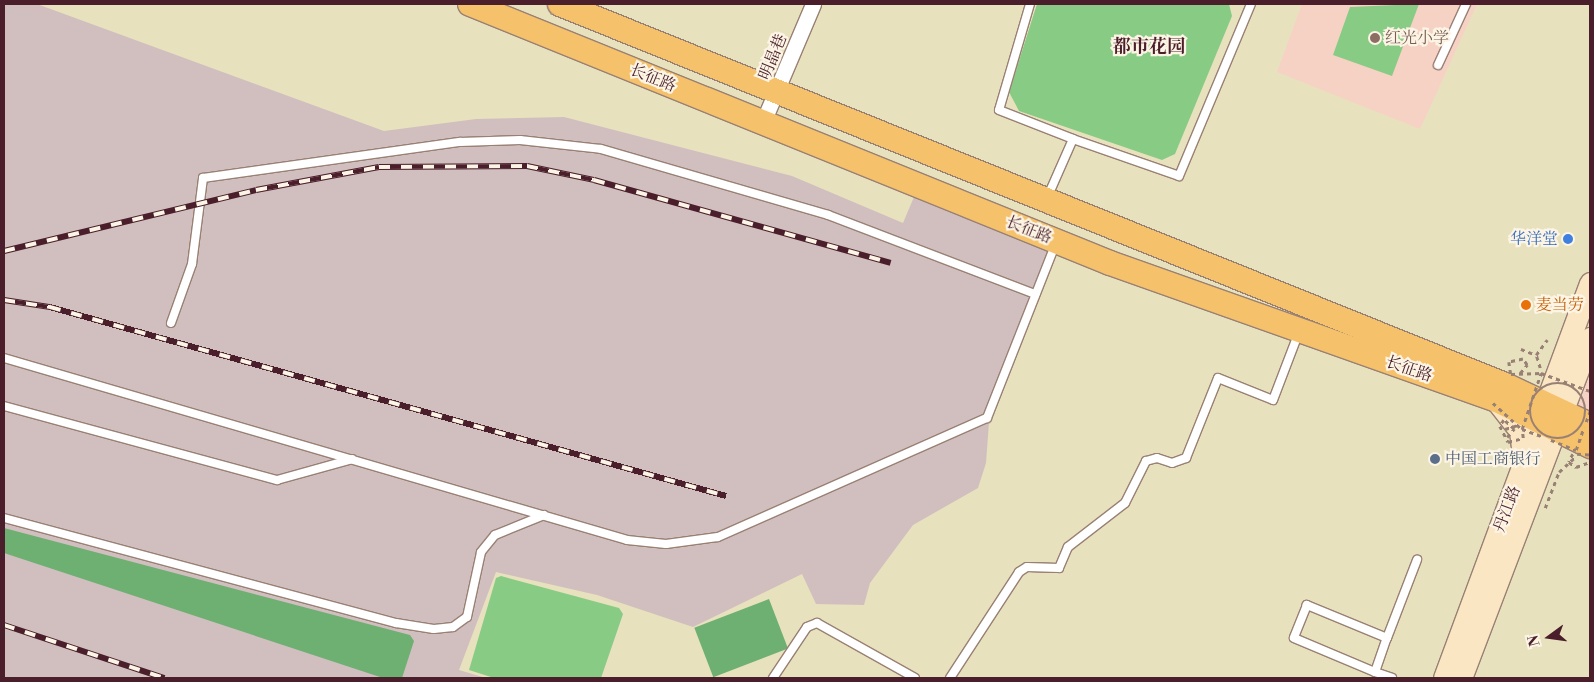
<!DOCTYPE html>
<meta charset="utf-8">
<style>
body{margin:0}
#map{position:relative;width:1594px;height:682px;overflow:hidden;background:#e8e1bd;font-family:"Libre Bodoni","Noto Serif SC",serif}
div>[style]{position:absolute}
.built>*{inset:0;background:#f6d2c5}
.industrial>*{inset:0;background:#d1bfbf}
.green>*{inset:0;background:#88cb84}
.forest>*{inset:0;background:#6eaf72;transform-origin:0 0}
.path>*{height:2.5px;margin-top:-1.25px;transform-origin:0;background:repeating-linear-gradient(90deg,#998074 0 4px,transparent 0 8px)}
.roads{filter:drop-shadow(1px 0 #998074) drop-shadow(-1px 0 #998074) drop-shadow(0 1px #998074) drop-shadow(0 -1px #998074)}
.service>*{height:8px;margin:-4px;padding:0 4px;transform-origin:4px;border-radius:4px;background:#fff}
.minor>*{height:15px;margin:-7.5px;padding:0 7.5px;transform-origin:7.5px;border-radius:7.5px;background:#fff}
.secondary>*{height:21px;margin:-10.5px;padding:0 10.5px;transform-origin:10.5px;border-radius:10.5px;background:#fbe6c4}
.primary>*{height:24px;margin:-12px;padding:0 12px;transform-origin:12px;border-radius:12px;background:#f6c16b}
.rail>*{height:5.5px;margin-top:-2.75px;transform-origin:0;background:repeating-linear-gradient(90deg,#fcf5e5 0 11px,#4a1f2b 0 22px);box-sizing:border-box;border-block:1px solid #4a1f2b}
.path-bridge>*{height:2.5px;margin-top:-1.25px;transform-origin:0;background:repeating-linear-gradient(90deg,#998074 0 4px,transparent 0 8px)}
.path-bridge>.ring{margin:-1.25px;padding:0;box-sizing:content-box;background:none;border:2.5px solid #998074;border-radius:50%}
.dots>*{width:14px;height:14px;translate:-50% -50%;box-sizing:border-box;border:2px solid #fcf5e5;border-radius:50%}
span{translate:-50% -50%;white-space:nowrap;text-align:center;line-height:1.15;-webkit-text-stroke:4.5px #fcf5e5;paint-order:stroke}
.education-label{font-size:16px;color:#785e54}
.left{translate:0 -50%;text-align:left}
.street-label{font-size:16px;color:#4a1f2b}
.shop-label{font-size:16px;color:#366cbe}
.right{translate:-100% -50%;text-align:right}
.food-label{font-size:16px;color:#c56008}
.service-label{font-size:16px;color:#4e5e75}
.neighbourhood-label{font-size:18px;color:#4a1f2b;font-weight:700}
.frame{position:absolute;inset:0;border:5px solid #4a1f2b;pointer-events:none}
.north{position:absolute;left:1524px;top:612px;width:50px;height:50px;-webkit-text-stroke:4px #fcf5e5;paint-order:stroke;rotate:256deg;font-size:14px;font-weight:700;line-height:20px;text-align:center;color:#4a1f2b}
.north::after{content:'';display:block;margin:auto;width:18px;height:22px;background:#4a1f2b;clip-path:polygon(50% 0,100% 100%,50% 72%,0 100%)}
</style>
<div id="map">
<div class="built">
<div style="clip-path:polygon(1302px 4px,1477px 4px,1420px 129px,1277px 72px)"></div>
<div style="clip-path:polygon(1590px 338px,1590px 425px,1564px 411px)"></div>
</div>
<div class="industrial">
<div style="clip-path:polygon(4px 4px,37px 4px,384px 131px,476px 119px,564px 117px,792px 176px,903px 223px,919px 185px,1059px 242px,989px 422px,986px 463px,978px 488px,913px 525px,870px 583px,864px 605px,816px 604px,802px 574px,693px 627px,597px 595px,496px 572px,459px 670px,486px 678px,4px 678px)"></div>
</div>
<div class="green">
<div style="clip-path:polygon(1037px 4px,1229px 4px,1232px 16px,1175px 154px,1162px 160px,1019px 111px,1009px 92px)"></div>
<div style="clip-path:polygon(1419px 4px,1392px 76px,1333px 55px,1350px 7px)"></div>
<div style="clip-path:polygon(501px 576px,619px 608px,623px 614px,601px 678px,494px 678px,469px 670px,496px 578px)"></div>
</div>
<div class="forest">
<div style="clip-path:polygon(4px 528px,410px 635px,414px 641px,402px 678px,383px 678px,4px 553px)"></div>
<div style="left:769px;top:599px;width:53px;height:80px;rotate:69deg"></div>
</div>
<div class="path">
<div style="left:1521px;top:349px;width:16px;rotate:22deg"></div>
<div style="left:1540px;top:368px;width:14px;rotate:-107deg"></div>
<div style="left:1536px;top:355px;width:19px;rotate:-54deg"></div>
<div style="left:1545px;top:508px;width:39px;rotate:-69deg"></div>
<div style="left:1559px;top:472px;width:21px;rotate:-43deg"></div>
</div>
<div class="roads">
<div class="service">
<div style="left:1030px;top:4px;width:110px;rotate:106.3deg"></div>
<div style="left:999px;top:110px;width:79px;rotate:21.4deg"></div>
<div style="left:1073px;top:139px;width:64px;rotate:113.8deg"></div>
<div style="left:1438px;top:65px;width:67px;rotate:-65.3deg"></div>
<div style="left:1073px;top:139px;width:112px;rotate:19.2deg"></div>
<div style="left:1179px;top:176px;width:186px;rotate:-67.3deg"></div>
<div style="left:171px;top:323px;width:63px;rotate:-70.4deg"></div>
<div style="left:192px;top:264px;width:87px;rotate:-82.7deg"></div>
<div style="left:203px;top:178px;width:260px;rotate:-8deg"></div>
<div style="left:460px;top:142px;width:60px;rotate:-1.9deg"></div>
<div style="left:520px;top:140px;width:81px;rotate:6.3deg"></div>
<div style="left:601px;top:149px;width:236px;rotate:16.2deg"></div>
<div style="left:828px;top:215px;width:222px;rotate:20.9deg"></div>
<div style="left:4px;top:358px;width:649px;rotate:16.28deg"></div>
<div style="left:627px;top:540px;width:39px;rotate:6deg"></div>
<div style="left:666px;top:544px;width:52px;rotate:-7.7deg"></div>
<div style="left:718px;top:537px;width:294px;rotate:-23.9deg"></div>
<div style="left:987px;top:418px;width:188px;rotate:-68.5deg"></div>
<div style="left:4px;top:406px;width:283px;rotate:15.2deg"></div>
<div style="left:277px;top:480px;width:78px;rotate:-15.6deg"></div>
<div style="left:4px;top:518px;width:406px;rotate:15deg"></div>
<div style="left:396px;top:623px;width:38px;rotate:9deg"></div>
<div style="left:434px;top:629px;width:19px;rotate:-6deg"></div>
<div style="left:453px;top:627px;width:17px;rotate:-36deg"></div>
<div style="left:467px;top:617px;width:66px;rotate:-77.8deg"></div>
<div style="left:481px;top:552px;width:22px;rotate:-51deg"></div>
<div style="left:495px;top:535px;width:53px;rotate:-22.2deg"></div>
<div style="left:1387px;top:638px;width:84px;rotate:-69deg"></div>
<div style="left:1375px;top:672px;width:36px;rotate:-71deg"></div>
<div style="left:1387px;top:638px;width:87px;rotate:-157.6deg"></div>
<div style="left:1307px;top:605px;width:35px;rotate:112deg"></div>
<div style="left:1294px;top:638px;width:88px;rotate:22.8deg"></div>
<div style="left:1375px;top:672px;width:18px;rotate:19deg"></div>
<div style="left:773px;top:678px;width:61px;rotate:-56.3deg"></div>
<div style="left:807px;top:627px;width:11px;rotate:-22deg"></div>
<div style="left:817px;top:623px;width:112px;rotate:29.3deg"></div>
<div style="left:950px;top:678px;width:126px;rotate:-56.9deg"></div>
<div style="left:1019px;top:572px;width:9px;rotate:-32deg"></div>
<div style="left:1027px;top:567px;width:32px;rotate:2deg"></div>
<div style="left:1059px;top:568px;width:23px;rotate:-67deg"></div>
<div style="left:1068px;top:547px;width:72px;rotate:-37.7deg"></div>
<div style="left:1125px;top:503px;width:47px;rotate:-63.4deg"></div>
<div style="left:1146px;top:461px;width:11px;rotate:-15deg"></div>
<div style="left:1157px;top:458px;width:16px;rotate:18deg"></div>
<div style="left:1172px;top:463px;width:15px;rotate:-20deg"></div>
<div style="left:1186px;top:458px;width:86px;rotate:-68.2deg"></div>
<div style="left:1218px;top:378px;width:59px;rotate:21.8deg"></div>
<div style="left:1273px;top:400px;width:73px;rotate:-69.1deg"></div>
</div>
<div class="minor">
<div style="left:763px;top:122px;width:128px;rotate:-67deg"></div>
</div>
<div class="secondary">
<div style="left:1495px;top:399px;width:41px;rotate:52deg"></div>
<div style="left:1520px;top:431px;width:26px;rotate:83deg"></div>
<div style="left:1444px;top:678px;width:421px;rotate:-69.7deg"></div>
<div style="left:1461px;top:678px;width:364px;rotate:-69.2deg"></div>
</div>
<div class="primary">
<div style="left:470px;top:4px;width:690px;rotate:22.03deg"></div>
<div style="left:1110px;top:263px;width:408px;rotate:19.5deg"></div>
<div style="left:1495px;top:399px;width:106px;rotate:26.3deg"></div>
<div style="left:560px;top:4px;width:1019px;rotate:21.96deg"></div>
<div style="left:1505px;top:385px;width:94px;rotate:25.2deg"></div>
</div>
</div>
<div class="rail">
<div style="left:4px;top:251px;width:259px;rotate:-13.6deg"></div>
<div style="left:256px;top:190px;width:125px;rotate:-10.6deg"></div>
<div style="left:379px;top:167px;width:148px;rotate:-0.4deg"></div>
<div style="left:527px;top:166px;width:68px;rotate:11.8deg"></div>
<div style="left:594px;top:180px;width:308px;rotate:15.6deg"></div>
<div style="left:4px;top:300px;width:47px;rotate:8.7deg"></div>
<div style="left:50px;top:307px;width:702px;rotate:15.62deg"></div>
<div style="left:4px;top:625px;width:169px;rotate:18.3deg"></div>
</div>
<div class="path-bridge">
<div style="left:1520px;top:373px;width:11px;rotate:-49deg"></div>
<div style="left:1527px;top:365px;width:7px;rotate:-124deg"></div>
<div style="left:1523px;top:359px;width:14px;rotate:168deg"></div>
<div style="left:1509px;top:362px;width:12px;rotate:81deg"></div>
<div style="left:1511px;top:374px;width:30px;rotate:-2deg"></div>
<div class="ring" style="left:1530px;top:383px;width:53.5px;height:53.5px"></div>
<div style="left:1493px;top:403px;width:39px;rotate:42deg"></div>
<div style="left:1522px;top:429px;width:23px;rotate:20deg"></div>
<div style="left:1586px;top:422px;width:12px;rotate:-70deg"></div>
<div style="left:1505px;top:429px;width:14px;rotate:-17deg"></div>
<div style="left:1507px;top:437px;width:11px;rotate:-49deg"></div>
<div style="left:1514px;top:429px;width:13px;rotate:-138deg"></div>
<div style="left:1504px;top:420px;width:7px;rotate:124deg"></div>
<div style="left:1500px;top:426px;width:18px;rotate:63deg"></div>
<div style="left:1508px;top:442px;width:16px;rotate:-15deg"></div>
<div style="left:1523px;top:438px;width:9px;rotate:-96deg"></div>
<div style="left:1522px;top:429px;width:59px;rotate:-71.3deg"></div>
<div style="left:1541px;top:373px;width:52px;rotate:20.2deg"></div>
<div style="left:1551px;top:440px;width:27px;rotate:22deg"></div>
<div style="left:1576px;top:450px;width:24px;rotate:-71deg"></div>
<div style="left:1589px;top:455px;width:16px;rotate:-176deg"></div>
<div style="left:1573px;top:454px;width:9px;rotate:117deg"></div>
<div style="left:1569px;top:462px;width:9px;rotate:36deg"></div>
<div style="left:1576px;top:467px;width:15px;rotate:-20deg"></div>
</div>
<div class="dots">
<div style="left:1375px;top:38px;background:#8d6e63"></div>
<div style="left:1568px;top:239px;background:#3f7fe0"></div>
<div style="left:1526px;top:305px;background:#e8710a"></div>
<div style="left:1435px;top:459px;background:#5c6f8a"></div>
</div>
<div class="education-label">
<span class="left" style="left:1385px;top:38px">红光小学</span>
</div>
<div class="street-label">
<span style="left:773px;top:57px;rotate:-68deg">明晶巷</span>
<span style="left:653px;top:78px;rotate:22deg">长征路</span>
<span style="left:1029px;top:230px;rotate:22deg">长征路</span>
<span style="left:1409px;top:369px;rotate:19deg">长征路</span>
<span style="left:1507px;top:509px;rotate:-69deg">丹江路</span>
</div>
<div class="shop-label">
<span class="right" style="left:1558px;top:239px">华洋堂</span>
</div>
<div class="food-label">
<span class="left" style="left:1536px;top:305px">麦当劳</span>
</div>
<div class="service-label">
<span class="left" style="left:1445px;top:459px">中国工商银行</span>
</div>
<div class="neighbourhood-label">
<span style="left:1149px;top:47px">都市花园</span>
</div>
<div class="frame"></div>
<div class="north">N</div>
</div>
